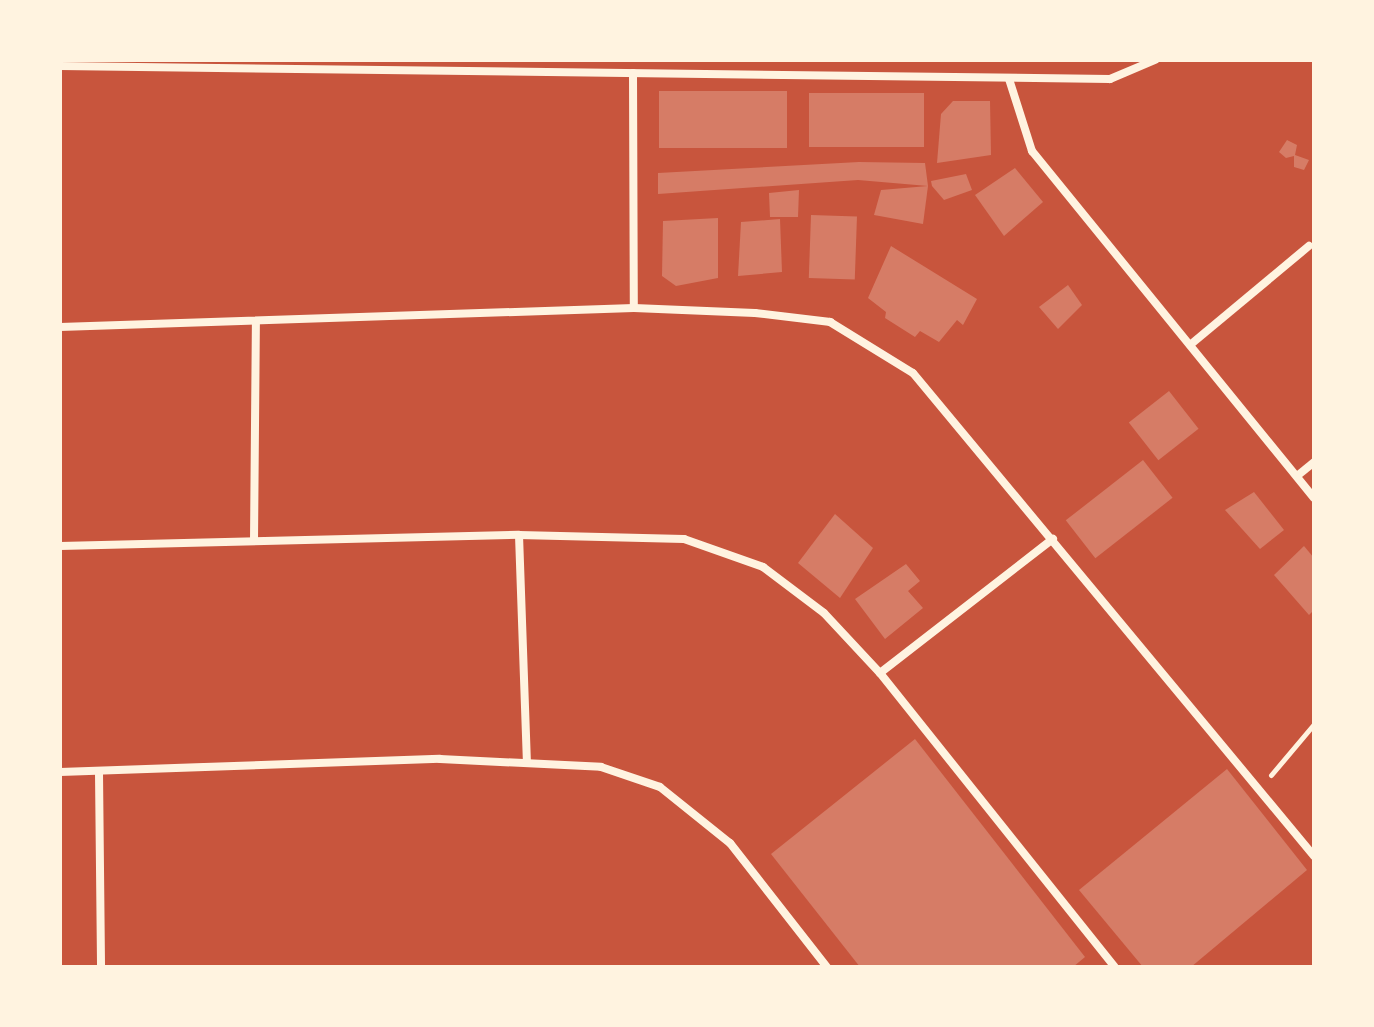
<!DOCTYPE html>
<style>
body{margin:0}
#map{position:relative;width:1374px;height:1027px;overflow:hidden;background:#c8553d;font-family:"Exo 2",sans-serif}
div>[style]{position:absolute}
.building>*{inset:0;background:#d67c66;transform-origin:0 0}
.path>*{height:5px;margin:-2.5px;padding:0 2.5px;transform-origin:2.5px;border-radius:2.5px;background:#fff3e0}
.minor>*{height:8px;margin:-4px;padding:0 4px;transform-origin:4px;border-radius:4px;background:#fff3e0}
span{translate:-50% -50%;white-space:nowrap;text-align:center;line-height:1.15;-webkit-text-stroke:6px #fff3e0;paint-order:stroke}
.frame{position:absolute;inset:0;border:62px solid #fff3e0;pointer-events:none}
</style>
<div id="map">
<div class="building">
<div style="left:659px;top:91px;width:128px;height:57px"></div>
<div style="left:809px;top:93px;width:115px;height:54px"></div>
<div style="clip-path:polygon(953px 101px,990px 101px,991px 155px,937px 163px,941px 114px)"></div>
<div style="clip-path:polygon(1287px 140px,1297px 145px,1295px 155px,1309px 160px,1304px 170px,1294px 167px,1294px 156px,1286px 158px,1279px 152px)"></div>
<div style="clip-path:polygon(859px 162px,925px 163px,928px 186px,858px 180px,658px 194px,658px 173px)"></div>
<div style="clip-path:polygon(1015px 168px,1043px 202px,1004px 236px,975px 195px)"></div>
<div style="clip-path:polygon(966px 174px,972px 190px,944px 200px,932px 186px,931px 181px)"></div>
<div style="clip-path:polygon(928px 186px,923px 224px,874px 215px,881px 190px)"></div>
<div style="clip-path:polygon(799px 190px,798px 217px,770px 217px,769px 193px)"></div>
<div style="left:811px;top:215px;width:46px;height:63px;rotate:2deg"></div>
<div style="clip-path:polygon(718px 218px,718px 278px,676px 286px,662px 276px,663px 221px)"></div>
<div style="clip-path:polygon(780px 219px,782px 272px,738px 276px,741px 222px)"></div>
<div style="clip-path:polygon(891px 246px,977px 299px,963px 325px,957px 320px,939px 342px,920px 331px,915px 337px,885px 318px,886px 312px,868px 298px)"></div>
<div style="clip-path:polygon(1068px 285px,1082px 305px,1058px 329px,1039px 307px)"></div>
<div style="left:1169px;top:391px;width:48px;height:51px;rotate:52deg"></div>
<div style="left:1143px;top:460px;width:48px;height:98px;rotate:52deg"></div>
<div style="clip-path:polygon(1254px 492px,1284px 530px,1260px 549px,1225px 510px)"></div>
<div style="clip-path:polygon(835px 514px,873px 548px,840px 598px,798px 563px)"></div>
<div style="clip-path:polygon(1304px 546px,1314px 558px,1314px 610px,1309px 615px,1274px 575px)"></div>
<div style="clip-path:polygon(906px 564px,920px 581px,908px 591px,923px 608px,885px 639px,855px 599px)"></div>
<div style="clip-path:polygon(915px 739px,1085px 957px,1073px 967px,860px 967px,771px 854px)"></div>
<div style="clip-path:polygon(1227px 769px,1307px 870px,1191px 967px,1143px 967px,1079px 890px)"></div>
</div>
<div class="path">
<div style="left:1271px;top:775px;width:67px;rotate:-49.9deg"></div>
</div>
<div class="minor">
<div style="left:60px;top:66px;width:1050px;rotate:0.71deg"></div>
<div style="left:1110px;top:79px;width:49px;rotate:-22.9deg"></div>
<div style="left:633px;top:73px;width:235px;rotate:89.8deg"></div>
<div style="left:1009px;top:79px;width:76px;rotate:72.3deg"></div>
<div style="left:1032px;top:151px;width:447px;rotate:50.9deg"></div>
<div style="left:60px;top:327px;width:574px;rotate:-1.9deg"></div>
<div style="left:634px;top:308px;width:121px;rotate:2.4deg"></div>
<div style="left:755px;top:313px;width:76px;rotate:6.8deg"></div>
<div style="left:830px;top:322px;width:97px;rotate:31.6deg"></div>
<div style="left:913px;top:373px;width:628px;rotate:50.3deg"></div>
<div style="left:1190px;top:345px;width:155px;rotate:-39.8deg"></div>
<div style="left:1297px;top:476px;width:22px;rotate:-39deg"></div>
<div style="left:519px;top:535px;width:226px;rotate:88deg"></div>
<div style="left:254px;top:540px;width:218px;rotate:-89.5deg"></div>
<div style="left:60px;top:546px;width:459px;rotate:-1.4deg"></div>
<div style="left:519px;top:535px;width:165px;rotate:1.4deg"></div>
<div style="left:684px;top:539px;width:84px;rotate:19.5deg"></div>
<div style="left:763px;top:567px;width:76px;rotate:37deg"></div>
<div style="left:824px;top:613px;width:82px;rotate:47deg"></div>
<div style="left:880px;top:673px;width:376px;rotate:51.4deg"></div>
<div style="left:880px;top:673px;width:219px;rotate:-37.8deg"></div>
<div style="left:60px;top:772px;width:380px;rotate:-2deg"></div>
<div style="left:440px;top:759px;width:161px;rotate:2.8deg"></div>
<div style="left:601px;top:767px;width:62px;rotate:18.7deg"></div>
<div style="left:660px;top:787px;width:90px;rotate:38.7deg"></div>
<div style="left:730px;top:843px;width:157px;rotate:52deg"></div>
<div style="left:99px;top:773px;width:194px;rotate:89.4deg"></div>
</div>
<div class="frame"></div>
</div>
